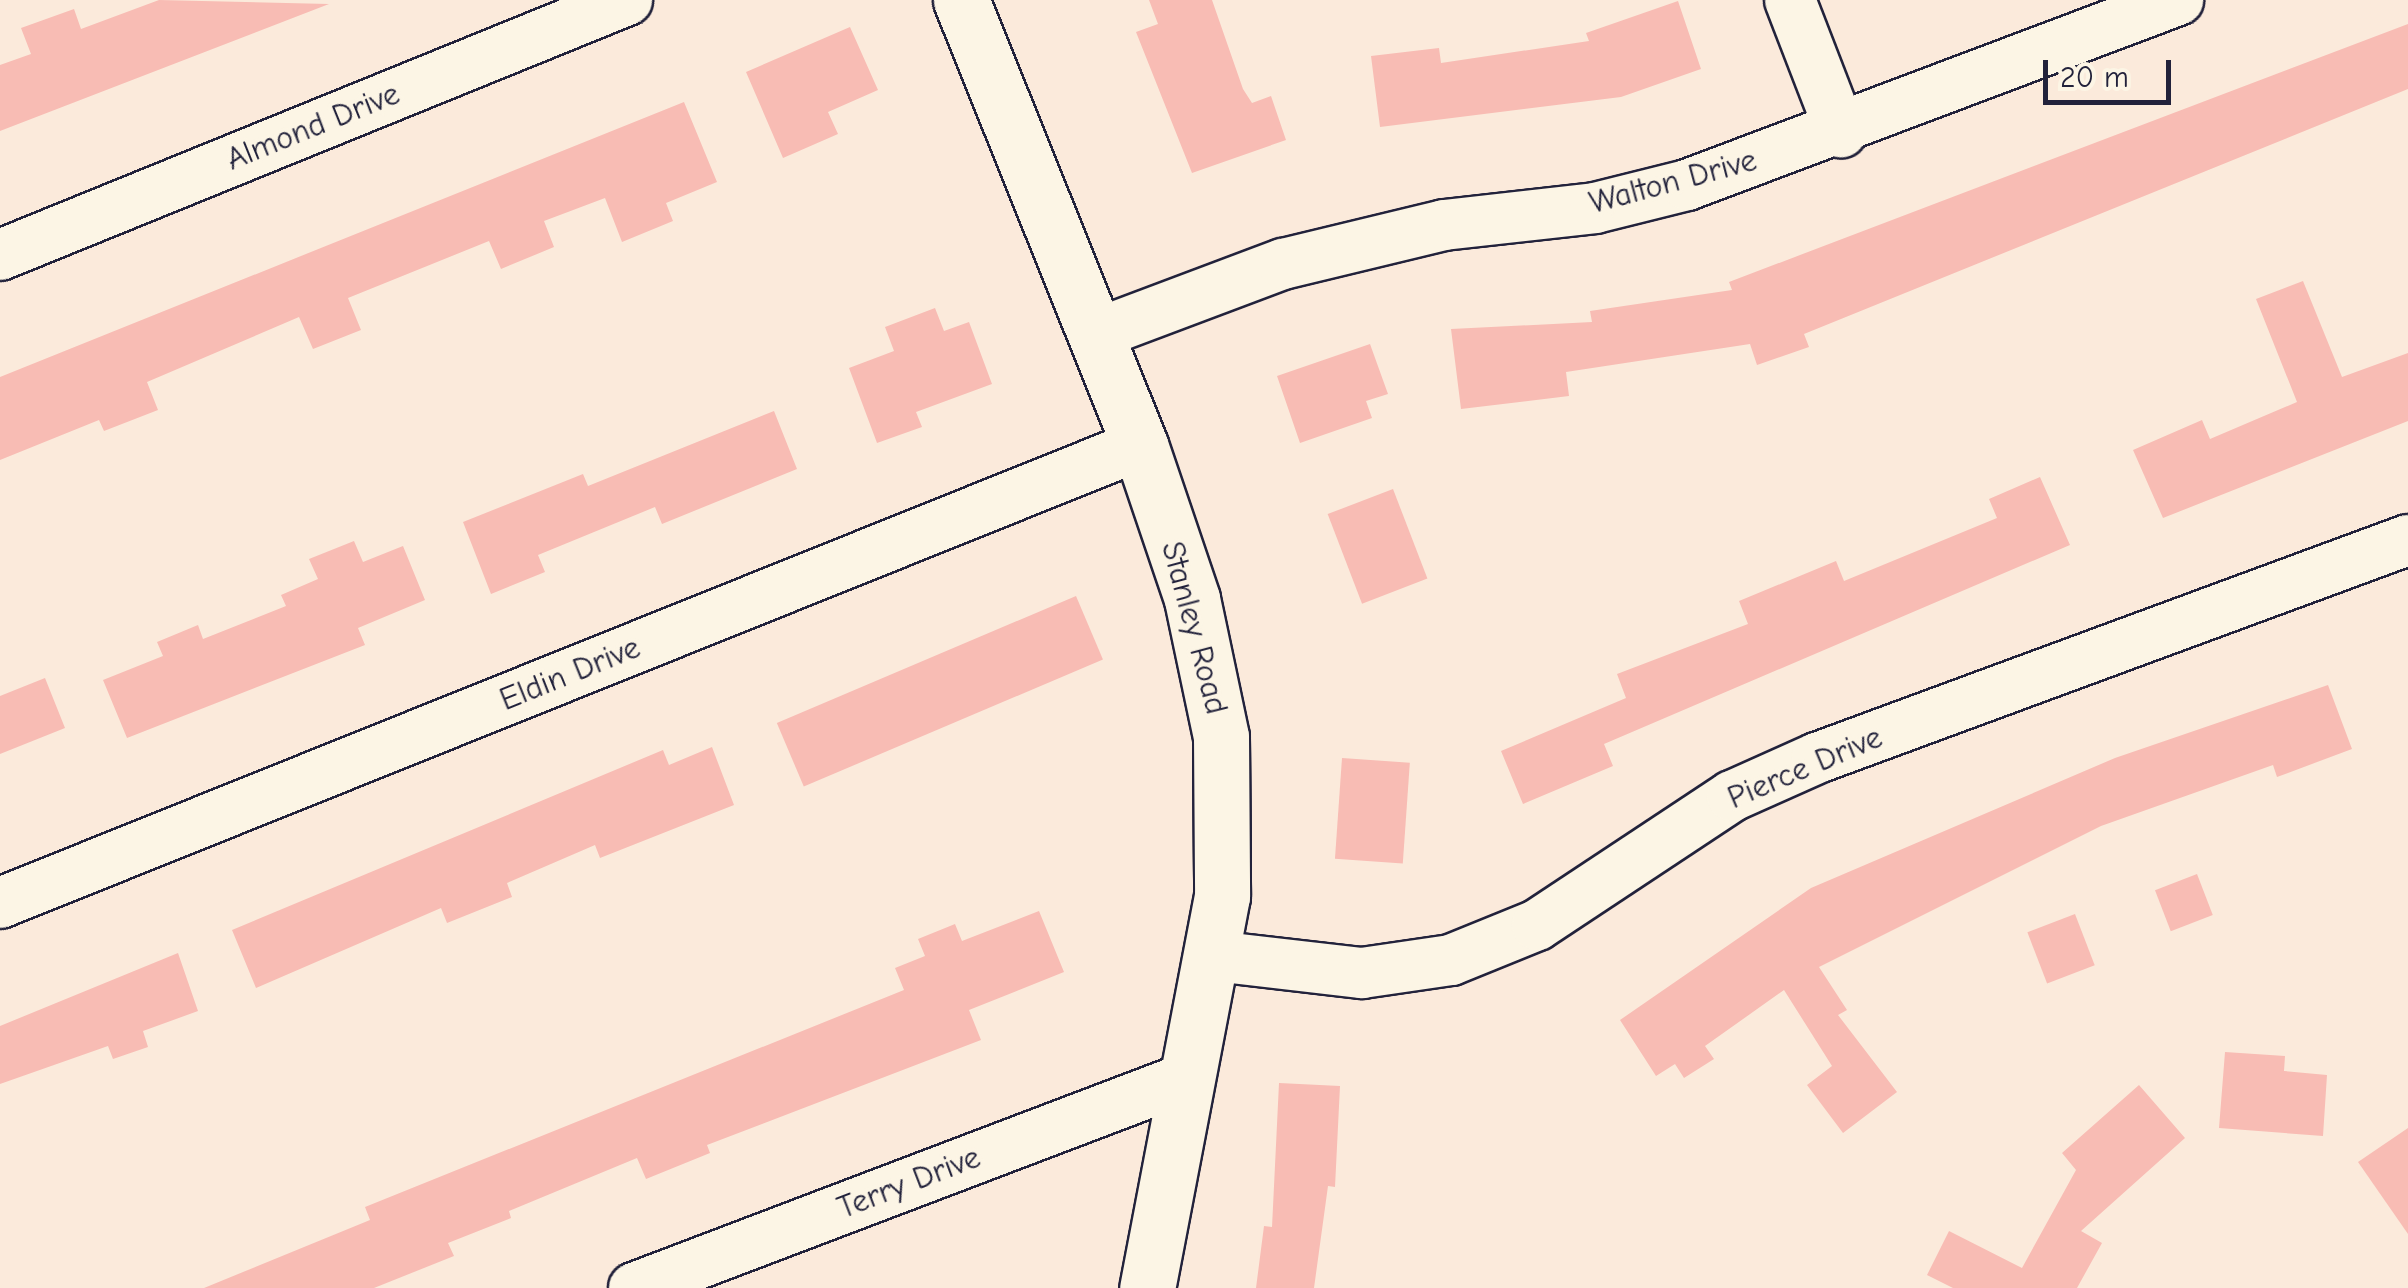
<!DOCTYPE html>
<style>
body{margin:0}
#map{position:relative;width:2408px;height:1288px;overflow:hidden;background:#fbeadb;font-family:"Comic Neue",sans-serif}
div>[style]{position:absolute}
.building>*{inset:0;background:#f8bcb4;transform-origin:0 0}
.roads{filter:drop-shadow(2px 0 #22223b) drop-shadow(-2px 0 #22223b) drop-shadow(0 2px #22223b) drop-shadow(0 -2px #22223b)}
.minor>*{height:50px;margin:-25px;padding:0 25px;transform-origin:25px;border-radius:25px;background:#fcf5e5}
.tertiary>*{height:55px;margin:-27.5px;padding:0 27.5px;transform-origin:27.5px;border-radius:27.5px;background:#fcf5e5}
span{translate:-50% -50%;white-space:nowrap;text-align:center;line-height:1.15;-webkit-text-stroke:8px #fcf5e5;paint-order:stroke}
.street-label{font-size:32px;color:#22223b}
.scale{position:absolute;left:2043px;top:60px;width:128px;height:45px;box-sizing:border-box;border:5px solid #22223b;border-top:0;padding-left:12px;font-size:30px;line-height:35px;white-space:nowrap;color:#22223b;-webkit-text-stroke:8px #fcf5e5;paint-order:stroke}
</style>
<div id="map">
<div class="building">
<div style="clip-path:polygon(159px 0,329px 4px,0 131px,0 65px,31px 54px,21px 28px,74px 9px,81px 29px)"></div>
<div style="clip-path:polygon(1149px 0,1212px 0,1243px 89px,1252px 103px,1271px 96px,1286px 140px,1192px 173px,1136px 32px,1158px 24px)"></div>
<div style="clip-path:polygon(1678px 1px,1701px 69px,1621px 97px,1380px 127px,1371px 56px,1439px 48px,1441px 63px,1589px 41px,1586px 33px)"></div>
<div style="clip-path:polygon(2408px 24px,2408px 89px,1804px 334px,1809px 347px,1757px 365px,1750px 344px,1566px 372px,1569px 396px,1461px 409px,1451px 329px,1592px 322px,1590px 311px,1732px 290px,1729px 282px)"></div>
<div style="clip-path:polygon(850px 27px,878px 90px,828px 112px,838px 134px,783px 158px,746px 72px)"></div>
<div style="clip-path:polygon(684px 102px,717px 182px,666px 203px,673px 221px,622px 242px,605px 198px,544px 221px,554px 247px,501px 269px,489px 241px,348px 298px,361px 330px,313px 349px,299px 317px,147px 382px,158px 410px,104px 431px,99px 420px,0 460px,0 377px)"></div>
<div style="clip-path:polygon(2303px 281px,2342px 377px,2408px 353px,2408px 421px,2163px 518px,2133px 450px,2202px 420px,2210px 439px,2297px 402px,2256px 299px)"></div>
<div style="clip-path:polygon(935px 308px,944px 331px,969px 322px,992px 384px,916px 412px,922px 427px,877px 443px,849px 368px,894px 351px,885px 327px)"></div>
<div style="clip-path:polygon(1370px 344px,1388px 394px,1366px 401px,1372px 418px,1300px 443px,1277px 376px)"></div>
<div style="clip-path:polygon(774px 411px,797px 469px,662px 524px,655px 507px,538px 555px,545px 572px,491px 594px,463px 522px,583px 474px,588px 486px)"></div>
<div style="clip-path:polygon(2040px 477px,2070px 545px,1604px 744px,1613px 766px,1523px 804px,1501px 751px,1626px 698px,1617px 674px,1748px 624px,1739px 601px,1836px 561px,1844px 581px,1997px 518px,1989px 499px)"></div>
<div style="left:1393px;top:489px;width:96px;height:70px;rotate:69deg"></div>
<div style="clip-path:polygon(354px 541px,363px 562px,403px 546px,425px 600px,358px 628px,365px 645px,127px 738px,103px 680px,163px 656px,157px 642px,198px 625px,203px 639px,286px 606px,281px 595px,318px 579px,309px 559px)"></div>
<div style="left:1076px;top:596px;width:69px;height:325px;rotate:67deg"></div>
<div style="clip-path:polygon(45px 678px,65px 728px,0 754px,0 696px)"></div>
<div style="clip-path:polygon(2328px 685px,2352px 749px,2277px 777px,2273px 765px,2101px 826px,1819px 967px,1847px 1010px,1838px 1015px,1897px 1092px,1843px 1133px,1807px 1085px,1832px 1066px,1784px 990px,1705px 1046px,1714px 1059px,1684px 1078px,1675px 1064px,1656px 1076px,1620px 1020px,1811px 888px,2115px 758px)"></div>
<div style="clip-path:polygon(712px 747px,734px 805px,600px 858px,595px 845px,507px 883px,512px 897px,447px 923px,441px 908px,256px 988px,232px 930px,663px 750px,669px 765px)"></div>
<div style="left:1342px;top:758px;width:68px;height:101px;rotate:4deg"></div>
<div style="left:2197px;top:874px;width:44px;height:45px;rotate:69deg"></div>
<div style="clip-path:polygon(1039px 911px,1064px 972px,969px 1010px,981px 1040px,707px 1145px,710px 1153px,646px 1179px,637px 1158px,509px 1211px,511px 1218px,448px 1243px,454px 1256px,374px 1288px,204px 1288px,370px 1220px,365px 1207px,904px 990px,895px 968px,925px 956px,918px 939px,955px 924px,962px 941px)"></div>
<div style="left:2075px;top:914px;width:55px;height:51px;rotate:69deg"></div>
<div style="clip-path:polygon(178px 953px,198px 1011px,143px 1031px,148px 1047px,113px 1059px,108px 1046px,0 1084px,0 1026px)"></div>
<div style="clip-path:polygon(2225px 1052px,2285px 1056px,2284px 1071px,2327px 1075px,2323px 1136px,2219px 1128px)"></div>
<div style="clip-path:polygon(1279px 1083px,1340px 1086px,1335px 1187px,1328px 1186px,1314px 1288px,1256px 1288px,1264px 1226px,1272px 1227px)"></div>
<div style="clip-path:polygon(2139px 1085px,2185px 1138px,2081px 1231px,2102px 1243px,2077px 1288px,1953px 1288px,1927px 1275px,1949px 1231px,2022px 1268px,2076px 1170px,2062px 1153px)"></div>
<div style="clip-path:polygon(2408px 1128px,2408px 1234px,2358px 1162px)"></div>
</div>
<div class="roads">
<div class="minor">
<div style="left:1790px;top:0;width:142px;rotate:68.9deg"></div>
<div style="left:0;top:255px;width:677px;rotate:-22.13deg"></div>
<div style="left:1099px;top:333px;width:197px;rotate:-20.6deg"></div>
<div style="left:1283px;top:264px;width:166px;rotate:-13.6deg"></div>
<div style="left:1444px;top:225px;width:152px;rotate:-6.4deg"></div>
<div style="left:1595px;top:208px;width:95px;rotate:-14deg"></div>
<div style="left:1687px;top:185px;width:525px;rotate:-20.65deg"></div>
<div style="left:0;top:903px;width:1229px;rotate:-21.89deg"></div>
<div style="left:1214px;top:956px;width:149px;rotate:6.6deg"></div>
<div style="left:1362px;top:973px;width:90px;rotate:-8.3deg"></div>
<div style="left:1451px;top:960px;width:93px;rotate:-22.1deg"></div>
<div style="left:1537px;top:925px;width:234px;rotate:-33.5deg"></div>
<div style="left:1732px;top:796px;width:93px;rotate:-24.1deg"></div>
<div style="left:1817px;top:758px;width:630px;rotate:-20.25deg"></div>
<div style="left:634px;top:1288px;width:588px;rotate:-20.81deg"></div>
</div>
<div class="tertiary">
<div style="left:961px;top:0;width:480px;rotate:68.1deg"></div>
<div style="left:1140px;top:445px;width:163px;rotate:71.3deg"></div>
<div style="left:1192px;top:599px;width:141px;rotate:78.1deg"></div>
<div style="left:1221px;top:737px;width:159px;rotate:89.6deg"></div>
<div style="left:1222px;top:896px;width:399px;rotate:100.8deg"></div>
</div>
</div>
<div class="street-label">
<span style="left:313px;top:127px;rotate:-22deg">Almond Drive</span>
<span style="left:1673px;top:182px;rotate:-15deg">Walton Drive</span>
<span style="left:1194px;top:628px;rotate:75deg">Stanley Road</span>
<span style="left:570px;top:674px;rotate:-22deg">Eldin Drive</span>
<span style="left:1805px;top:768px;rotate:-23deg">Pierce Drive</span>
<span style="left:909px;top:1183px;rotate:-21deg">Terry Drive</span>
</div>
<div class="scale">20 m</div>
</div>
